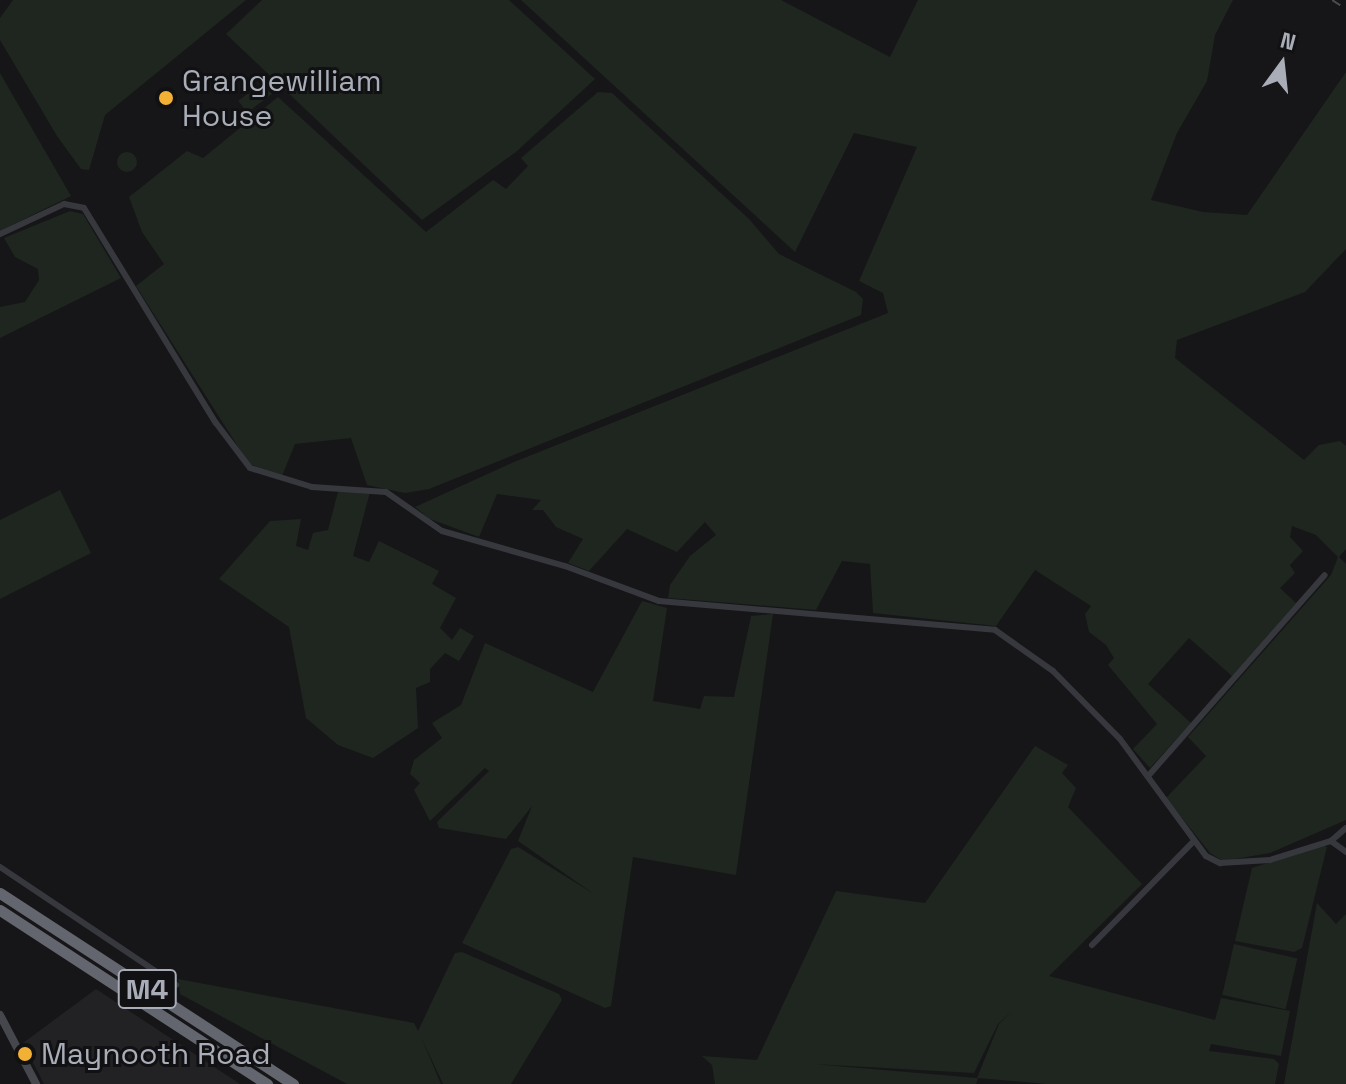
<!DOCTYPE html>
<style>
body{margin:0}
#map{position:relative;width:1346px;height:1084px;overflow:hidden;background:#161618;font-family:"Space Grotesk",sans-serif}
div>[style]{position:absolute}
.built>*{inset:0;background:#222225}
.green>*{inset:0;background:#1e261f;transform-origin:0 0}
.round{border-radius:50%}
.minor>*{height:6px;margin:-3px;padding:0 3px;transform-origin:3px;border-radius:3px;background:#37383d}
.secondary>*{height:8px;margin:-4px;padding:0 4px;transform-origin:4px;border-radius:4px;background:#45474d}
.motorway>*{height:11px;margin:-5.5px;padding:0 5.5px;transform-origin:5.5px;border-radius:5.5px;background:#63666e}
.rail>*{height:2px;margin-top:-1px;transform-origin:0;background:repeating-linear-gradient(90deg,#4a4c52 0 10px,transparent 0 18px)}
.dots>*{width:22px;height:22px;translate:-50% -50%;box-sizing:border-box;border:4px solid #111113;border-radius:50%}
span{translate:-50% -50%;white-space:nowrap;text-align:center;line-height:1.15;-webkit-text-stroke:6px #111113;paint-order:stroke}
.shield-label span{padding:2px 6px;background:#111113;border:2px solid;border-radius:6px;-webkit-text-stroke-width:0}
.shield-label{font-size:28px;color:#a8adb8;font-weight:700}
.poi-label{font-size:30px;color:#a8adb8}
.left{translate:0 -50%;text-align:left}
.north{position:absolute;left:1242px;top:24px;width:80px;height:80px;-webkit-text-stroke:6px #111113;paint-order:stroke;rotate:15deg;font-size:22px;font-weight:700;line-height:32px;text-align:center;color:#a8adb8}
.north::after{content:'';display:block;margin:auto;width:28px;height:36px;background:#a8adb8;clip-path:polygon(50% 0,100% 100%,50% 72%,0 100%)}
</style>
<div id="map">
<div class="built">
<div style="clip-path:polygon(96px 989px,240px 1084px,44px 1084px,23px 1043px)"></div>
</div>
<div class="green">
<div style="clip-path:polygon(13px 0,246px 0,105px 115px,89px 170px,81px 169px,57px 136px,0 40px,0 18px)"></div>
<div style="clip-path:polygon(262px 0,509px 0,595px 79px,516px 152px,422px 220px,226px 34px)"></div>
<div style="clip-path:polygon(521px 0,781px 0,890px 57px,918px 0,1233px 0,1215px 35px,1207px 81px,1177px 133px,1151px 200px,1203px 212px,1247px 215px,1346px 72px,1346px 249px,1305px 292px,1177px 340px,1175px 358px,1304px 460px,1319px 445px,1340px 441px,1346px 446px,1346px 549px,1339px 557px,1346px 564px,1346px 820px,1270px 853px,1223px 861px,1210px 853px,1166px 798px,1206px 756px,1188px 737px,1331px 575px,1338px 557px,1316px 535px,1292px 526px,1290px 537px,1303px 551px,1290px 565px,1295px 573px,1280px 588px,1296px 603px,1232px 676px,1189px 638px,1148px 684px,1191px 723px,1150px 768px,1133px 749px,1157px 724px,1108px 665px,1114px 658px,1106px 645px,1089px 632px,1085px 614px,1091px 606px,1035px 570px,996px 626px,873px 613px,870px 564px,842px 561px,816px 610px,668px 598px,670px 585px,690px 556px,716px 535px,705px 522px,677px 552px,627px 529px,589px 571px,568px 563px,583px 539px,556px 527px,543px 510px,532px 510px,541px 500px,497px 494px,479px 537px,430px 519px,415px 507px,514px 462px,888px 313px,883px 293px,859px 281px,917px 147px,854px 133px,795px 252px)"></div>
<div style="clip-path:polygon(0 73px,71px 196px,0 231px)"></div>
<div style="left:263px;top:82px;width:15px;height:31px;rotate:53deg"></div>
<div style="clip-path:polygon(598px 92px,612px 93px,749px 219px,779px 254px,856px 292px,863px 299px,861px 315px,429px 489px,405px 493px,367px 485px,351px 438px,295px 444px,282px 476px,249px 464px,136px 286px,164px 264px,142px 232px,129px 197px,187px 151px,203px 158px,278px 97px,426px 232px,493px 180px,506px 189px,528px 166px,521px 158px)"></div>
<div class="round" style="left:117px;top:152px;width:20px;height:20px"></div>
<div style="clip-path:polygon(70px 211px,83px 214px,121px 278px,0 338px,0 307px,25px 302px,39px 280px,38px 269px,15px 257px,4px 238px)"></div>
<div style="clip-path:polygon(60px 490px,91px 553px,0 599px,0 520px)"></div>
<div style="clip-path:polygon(338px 492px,370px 492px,353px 556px,369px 562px,379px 541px,439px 571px,432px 584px,456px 598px,440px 628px,452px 640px,460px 628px,474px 636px,459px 661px,445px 653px,430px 669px,430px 682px,416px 688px,418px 728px,373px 758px,338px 745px,306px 718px,289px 627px,219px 579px,270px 521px,301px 519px,296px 546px,308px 550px,313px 533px,328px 530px)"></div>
<div style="clip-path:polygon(642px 601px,667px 608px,653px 701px,700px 709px,704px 696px,734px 697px,751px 616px,773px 614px,736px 875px,633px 857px,611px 1006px,605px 1008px,462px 943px,511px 849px,518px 847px,594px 894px,518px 841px,532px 806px,506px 839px,439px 828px,437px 822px,489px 771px,485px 768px,430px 821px,414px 790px,420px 783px,410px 774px,414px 760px,442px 738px,432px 723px,461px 705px,485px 643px,593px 692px)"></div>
<div style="clip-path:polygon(evenodd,1035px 746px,1068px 765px,1062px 773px,1076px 788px,1068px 807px,1142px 884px,1049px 976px,1215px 1020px,1221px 998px,1290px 1011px,1281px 1056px,1211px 1044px,1209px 1051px,1274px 1059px,1279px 1064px,1275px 1084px,1047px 1084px,978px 1078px,976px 1084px,715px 1084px,712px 1065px,702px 1056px,757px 1060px,836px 891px,925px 903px,1035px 746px,1012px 1011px,999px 1024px,977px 1078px,813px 1064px,974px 1073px,998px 1024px,1012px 1011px)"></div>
<div style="clip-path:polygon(1322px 845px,1327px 847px,1302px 948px,1294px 952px,1235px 941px,1252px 868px)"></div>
<div style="clip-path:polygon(1317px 903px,1336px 924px,1346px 914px,1346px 1084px,1284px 1084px)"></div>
<div style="left:1234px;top:944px;width:65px;height:52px;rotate:13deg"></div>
<div style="clip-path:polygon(462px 952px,559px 994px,562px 1000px,511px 1084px,443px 1084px,421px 1037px,441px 1084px,347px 1084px,180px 994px,178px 979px,414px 1023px,418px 1031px,455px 953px)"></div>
</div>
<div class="minor">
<div style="left:0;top:234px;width:71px;rotate:-25.1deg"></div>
<div style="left:64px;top:204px;width:20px;rotate:11deg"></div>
<div style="left:84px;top:208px;width:252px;rotate:58.5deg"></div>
<div style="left:216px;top:423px;width:56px;rotate:52.9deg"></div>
<div style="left:250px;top:468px;width:65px;rotate:17deg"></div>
<div style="left:312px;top:487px;width:74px;rotate:3.9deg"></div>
<div style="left:386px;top:492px;width:68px;rotate:34.9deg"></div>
<div style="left:442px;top:531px;width:128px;rotate:15.9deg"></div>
<div style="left:565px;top:566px;width:100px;rotate:20.4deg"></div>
<div style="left:659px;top:601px;width:337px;rotate:4.9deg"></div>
<div style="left:995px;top:630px;width:71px;rotate:35.3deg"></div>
<div style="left:1053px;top:671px;width:95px;rotate:45.4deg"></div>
<div style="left:1120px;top:739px;width:145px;rotate:53.7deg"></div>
<div style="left:1206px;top:856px;width:16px;rotate:27deg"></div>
<div style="left:1220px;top:863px;width:50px;rotate:-3.4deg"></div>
<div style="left:1270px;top:860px;width:64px;rotate:-17.3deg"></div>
<div style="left:1331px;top:841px;width:20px;rotate:-41deg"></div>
<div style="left:1149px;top:775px;width:266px;rotate:-48.7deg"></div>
<div style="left:1331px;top:841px;width:19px;rotate:36deg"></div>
<div style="left:0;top:867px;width:212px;rotate:33.8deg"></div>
<div style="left:1092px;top:945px;width:144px;rotate:-45.6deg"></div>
</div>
<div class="secondary">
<div style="left:0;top:1015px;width:78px;rotate:62.4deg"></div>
</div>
<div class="motorway">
<div style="left:0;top:893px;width:350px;rotate:33.1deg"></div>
<div style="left:0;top:910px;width:319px;rotate:33.1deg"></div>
</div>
<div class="rail">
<div style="left:1332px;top:0;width:17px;rotate:33deg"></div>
</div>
<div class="dots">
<div style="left:166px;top:98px;background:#f2b134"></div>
<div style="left:25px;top:1054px;background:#f2b134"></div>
</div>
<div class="shield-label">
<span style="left:147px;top:989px">M4</span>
</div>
<div class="poi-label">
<span class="left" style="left:182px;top:98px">Grangewilliam<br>House</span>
<span class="left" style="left:41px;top:1054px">Maynooth Road</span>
</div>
<div class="north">N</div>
</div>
